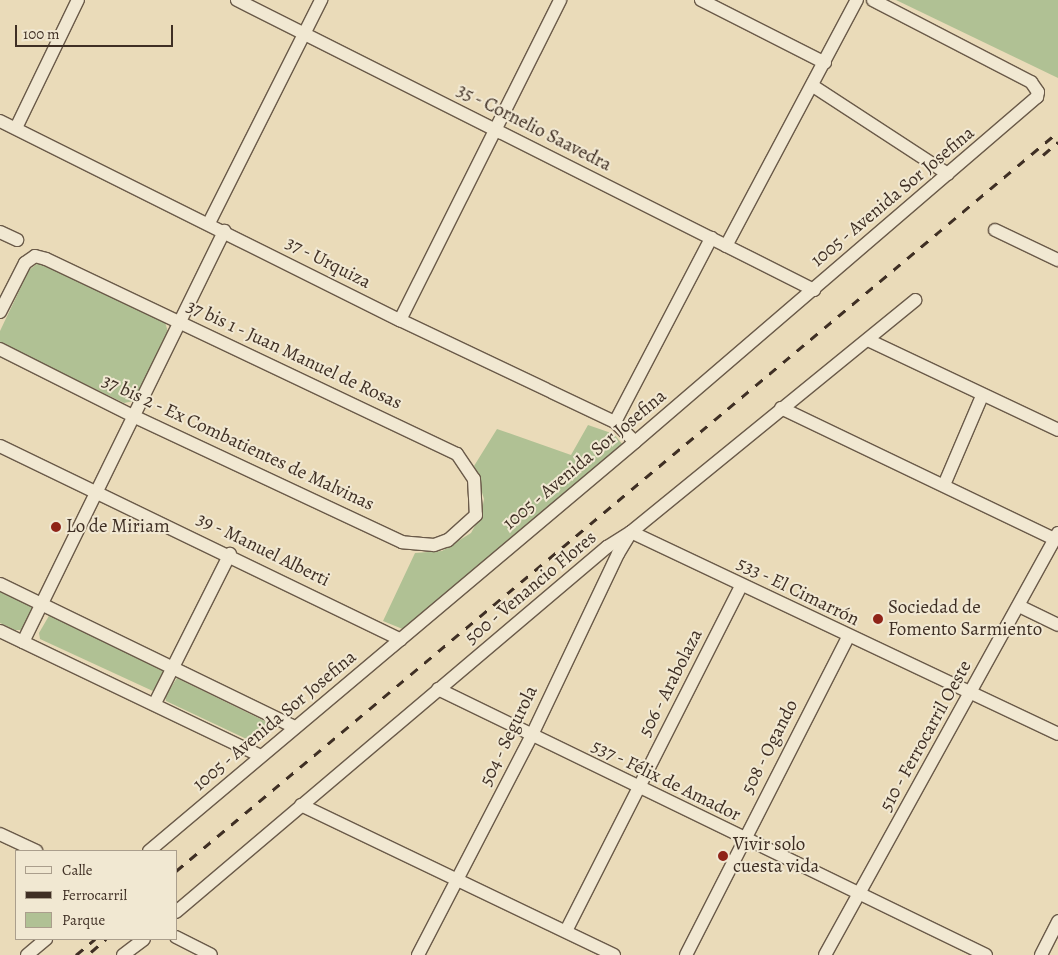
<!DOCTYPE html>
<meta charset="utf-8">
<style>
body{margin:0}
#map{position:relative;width:1058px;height:955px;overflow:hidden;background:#eadbb9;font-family:Alegreya,serif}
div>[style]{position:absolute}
.green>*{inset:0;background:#b0c194}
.roads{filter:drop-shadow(1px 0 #6a5a49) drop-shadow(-1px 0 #6a5a49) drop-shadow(0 1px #6a5a49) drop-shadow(0 -1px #6a5a49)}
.minor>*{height:12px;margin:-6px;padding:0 6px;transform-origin:6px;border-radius:6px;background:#f1e8d2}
.rail>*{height:3px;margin-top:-1.5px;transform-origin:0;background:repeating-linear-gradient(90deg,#3f2f24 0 9px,transparent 0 18px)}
.dots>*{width:14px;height:14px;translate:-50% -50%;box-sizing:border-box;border:2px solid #f1e8d2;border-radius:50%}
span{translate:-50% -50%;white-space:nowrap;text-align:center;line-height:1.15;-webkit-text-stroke:4px #f1e8d2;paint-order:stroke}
.street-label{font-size:19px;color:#3f2f24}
.poi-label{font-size:19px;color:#3f2f24}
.left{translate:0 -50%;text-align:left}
.legend{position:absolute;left:15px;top:850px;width:162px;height:90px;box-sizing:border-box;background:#f1e8d2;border:1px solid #aa9e8c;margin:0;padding:6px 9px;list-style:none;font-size:15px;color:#3f2f24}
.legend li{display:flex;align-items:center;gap:10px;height:25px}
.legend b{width:25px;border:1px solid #aa9e8c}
.scale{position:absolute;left:15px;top:25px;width:158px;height:22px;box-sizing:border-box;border:2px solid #3f2f24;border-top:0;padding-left:6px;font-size:15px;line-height:18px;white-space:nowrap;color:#3f2f24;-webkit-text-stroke:4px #f1e8d2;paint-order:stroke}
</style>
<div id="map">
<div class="green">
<div style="clip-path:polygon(896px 0,1058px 0,1058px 78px)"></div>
<div style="clip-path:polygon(38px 263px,165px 322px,168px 332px,134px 401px,124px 403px,0 343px,0 331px,29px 270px)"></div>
<div style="clip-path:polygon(588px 425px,614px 434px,623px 445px,405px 630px,383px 621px,415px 553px,442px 551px,471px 533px,481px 515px,484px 499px,474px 466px,497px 429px,571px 455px)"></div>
<div style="clip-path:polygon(0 588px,35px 607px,24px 630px,15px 630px,0 623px)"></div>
<div style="clip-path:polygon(50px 614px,166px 666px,155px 692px,40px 639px,39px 633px)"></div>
<div style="clip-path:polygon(177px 678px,273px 725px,275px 729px,255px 743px,166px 701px,165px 696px)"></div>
</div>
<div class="roads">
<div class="minor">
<div style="left:237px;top:0;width:646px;rotate:26.68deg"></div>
<div style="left:701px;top:0;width:139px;rotate:26.9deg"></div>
<div style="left:813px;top:86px;width:161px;rotate:33.1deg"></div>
<div style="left:0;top:121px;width:447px;rotate:26.5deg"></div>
<div style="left:400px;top:320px;width:238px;rotate:25.4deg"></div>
<div style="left:615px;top:422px;width:28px;rotate:45deg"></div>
<div style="left:16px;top:128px;width:142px;rotate:-64.2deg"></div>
<div style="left:209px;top:223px;width:250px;rotate:-63.3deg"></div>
<div style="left:995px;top:230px;width:70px;rotate:25.5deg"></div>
<div style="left:0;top:232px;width:19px;rotate:25deg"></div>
<div style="left:726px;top:246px;width:279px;rotate:-62deg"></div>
<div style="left:0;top:312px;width:55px;rotate:-63deg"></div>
<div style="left:25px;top:263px;width:12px;rotate:-35deg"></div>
<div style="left:35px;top:256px;width:11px;rotate:15deg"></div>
<div style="left:46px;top:259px;width:455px;rotate:25.4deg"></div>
<div style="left:457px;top:454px;width:30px;rotate:56deg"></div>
<div style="left:474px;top:479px;width:36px;rotate:87deg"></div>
<div style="left:476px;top:515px;width:38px;rotate:138deg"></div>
<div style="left:448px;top:540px;width:15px;rotate:160deg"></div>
<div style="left:434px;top:545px;width:32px;rotate:-175deg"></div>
<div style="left:402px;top:542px;width:297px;rotate:-154.9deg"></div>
<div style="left:133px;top:416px;width:149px;rotate:-153.3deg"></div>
<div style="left:400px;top:320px;width:358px;rotate:-63.4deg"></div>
<div style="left:868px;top:340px;width:210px;rotate:25.3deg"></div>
<div style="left:781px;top:408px;width:304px;rotate:25.6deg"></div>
<div style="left:615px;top:422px;width:208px;rotate:-62.4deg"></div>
<div style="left:0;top:446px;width:445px;rotate:25.8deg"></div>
<div style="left:944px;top:485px;width:97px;rotate:-66.9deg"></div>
<div style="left:0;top:584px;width:328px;rotate:25.9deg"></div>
<div style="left:1019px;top:606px;width:43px;rotate:26deg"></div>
<div style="left:0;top:631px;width:289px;rotate:25.6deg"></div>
<div style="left:23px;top:642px;width:458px;rotate:-63.9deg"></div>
<div style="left:438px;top:689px;width:609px;rotate:25.89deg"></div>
<div style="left:155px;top:703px;width:167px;rotate:-63.3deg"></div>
<div style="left:301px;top:805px;width:347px;rotate:25.6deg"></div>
<div style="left:0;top:834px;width:40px;rotate:25deg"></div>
<div style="left:149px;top:851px;width:635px;rotate:-40.08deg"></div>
<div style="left:635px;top:442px;width:530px;rotate:-40.64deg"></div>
<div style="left:1037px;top:97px;width:5px;rotate:-79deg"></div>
<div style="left:1038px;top:92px;width:12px;rotate:-125deg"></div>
<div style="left:1031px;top:82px;width:178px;rotate:-152.6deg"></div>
<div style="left:176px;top:912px;width:565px;rotate:-40.26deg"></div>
<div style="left:607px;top:547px;width:28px;rotate:-32deg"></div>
<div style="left:631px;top:532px;width:367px;rotate:-39.2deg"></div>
<div style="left:566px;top:931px;width:387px;rotate:-63.1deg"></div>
<div style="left:176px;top:937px;width:39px;rotate:27deg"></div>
<div style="left:27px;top:955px;width:25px;rotate:-40deg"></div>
<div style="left:123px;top:955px;width:26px;rotate:-37deg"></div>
<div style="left:418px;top:955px;width:246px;rotate:-62.6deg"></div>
<div style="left:531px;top:737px;width:203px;rotate:-64.6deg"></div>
<div style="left:618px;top:554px;width:26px;rotate:-59deg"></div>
<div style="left:631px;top:532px;width:472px;rotate:25.3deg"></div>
<div style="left:686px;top:955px;width:357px;rotate:-63deg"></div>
<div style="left:825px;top:955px;width:482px;rotate:-61.1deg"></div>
<div style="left:1041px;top:955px;width:38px;rotate:-63deg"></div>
</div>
</div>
<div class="rail">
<div style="left:1043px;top:155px;width:20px;rotate:-41deg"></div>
<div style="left:176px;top:871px;width:1151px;rotate:-39.96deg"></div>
<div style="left:91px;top:952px;width:20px;rotate:-41deg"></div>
<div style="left:76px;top:955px;width:25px;rotate:-40deg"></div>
</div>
<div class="dots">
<div style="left:56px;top:527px;background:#8f2418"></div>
<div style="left:878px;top:619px;background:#8f2418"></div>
<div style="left:723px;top:856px;background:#8f2418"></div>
</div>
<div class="street-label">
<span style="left:534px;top:128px;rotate:27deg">35 - Cornelio Saavedra</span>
<span style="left:893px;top:197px;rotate:-40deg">1005 - Avenida Sor Josefina</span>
<span style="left:328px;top:263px;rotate:27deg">37 - Urquiza</span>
<span style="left:294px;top:355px;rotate:25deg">37 bis 1 - Juan Manuel de Rosas</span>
<span style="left:238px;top:443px;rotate:25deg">37 bis 2 - Ex Combatientes de Malvinas</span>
<span style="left:585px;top:460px;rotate:-40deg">1005 - Avenida Sor Josefina</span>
<span style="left:263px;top:550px;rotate:26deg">39 - Manuel Alberti</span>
<span style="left:531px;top:588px;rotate:-40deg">500 - Venancio Flores</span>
<span style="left:798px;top:592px;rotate:26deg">533 - El Cimarrón</span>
<span style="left:671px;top:683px;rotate:-63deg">506 - Arabolaza</span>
<span style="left:275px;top:721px;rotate:-40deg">1005 - Avenida Sor Josefina</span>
<span style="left:509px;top:736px;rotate:-64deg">504 - Segurola</span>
<span style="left:926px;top:736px;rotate:-61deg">510 - Ferrocarril Oeste</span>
<span style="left:770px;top:747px;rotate:-63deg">508 - Ogando</span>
<span style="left:666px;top:781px;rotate:26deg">537 - Félix de Amador</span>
</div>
<div class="poi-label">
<span class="left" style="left:66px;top:527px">Lo de Miriam</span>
<span class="left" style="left:888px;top:619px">Sociedad de<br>Fomento Sarmiento</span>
<span class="left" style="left:733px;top:856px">Vivir solo<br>cuesta vida</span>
</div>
<ul class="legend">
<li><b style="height:6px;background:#f1e8d2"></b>Calle</li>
<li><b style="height:6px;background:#3f2f24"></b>Ferrocarril</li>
<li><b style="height:14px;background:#b0c194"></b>Parque</li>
</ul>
<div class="scale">100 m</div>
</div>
